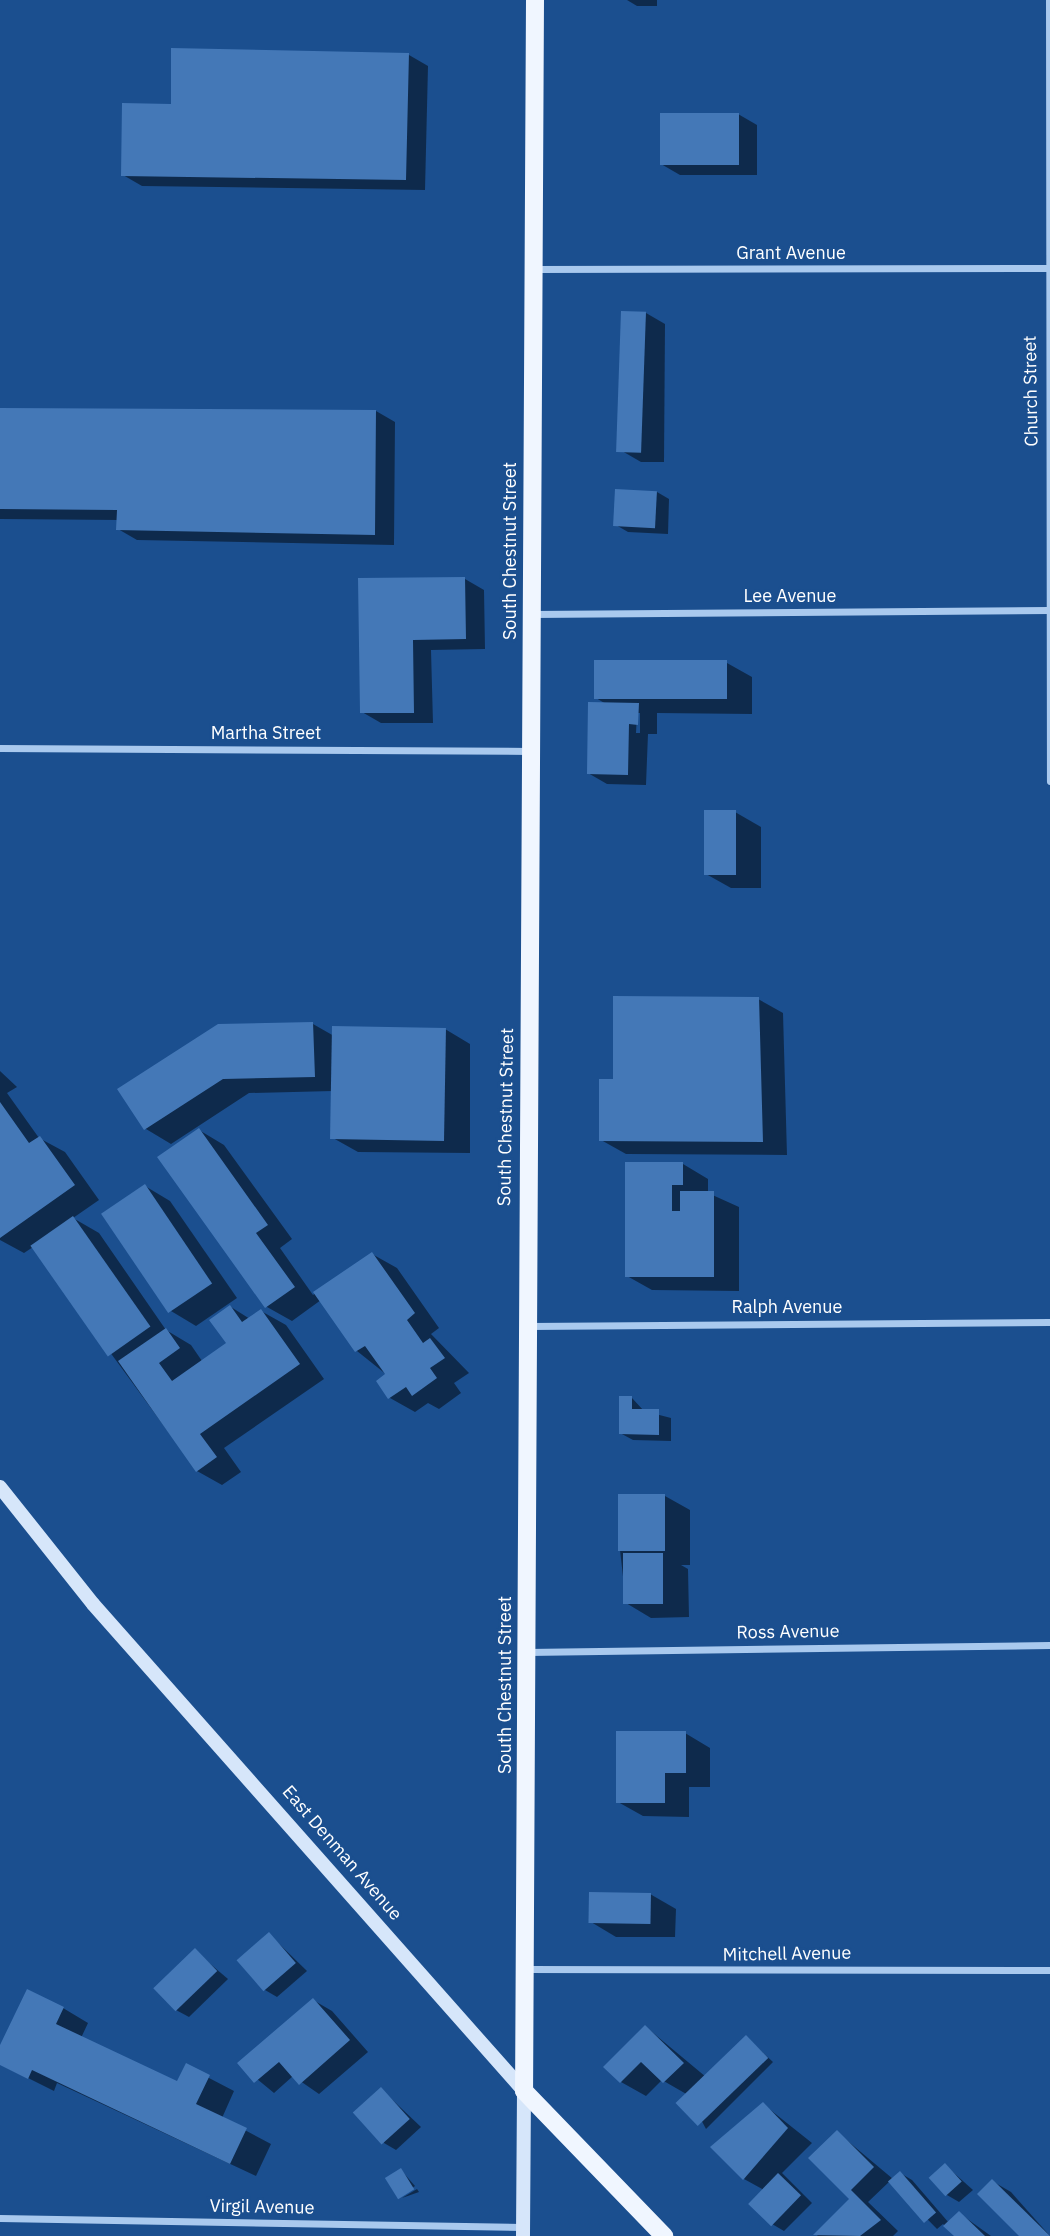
<!DOCTYPE html>
<style>
body{margin:0}
#map{position:relative;width:1050px;height:2236px;overflow:hidden;background:#1b4f8f;font-family:"IBM Plex Sans",sans-serif}
div>[style]{position:absolute}
.shadow>*{inset:0;background:#0007}
.building>*{inset:0;background:#4478b7;transform-origin:0 0}
.minor>*{height:7px;margin:-3.5px;padding:0 3.5px;transform-origin:3.5px;border-radius:3.5px;background:#a9c9ee}
.secondary>*{height:14px;margin:-7px;padding:0 7px;transform-origin:7px;border-radius:7px;background:#d6e6fa}
.primary>*{height:18px;margin:-9px;padding:0 9px;transform-origin:9px;border-radius:9px;background:#f0f6ff}
span{translate:-50% -50%;white-space:nowrap;text-align:center;line-height:1.15;-webkit-text-stroke:5px #1b4f8f;paint-order:stroke}
.street-label{font-size:18px;color:#fff}
</style>
<div id="map">
<div class="shadow">
<div style="clip-path:polygon(627px 0,657px 0,657px 6px,637px 6px)"></div>
<div style="clip-path:polygon(409px 55px,428px 66px,425px 190px,142px 186px,123px 175px,173px 105px)"></div>
<div style="clip-path:polygon(738px 114px,757px 125px,757px 175px,680px 175px,661px 164px)"></div>
<div style="clip-path:polygon(646px 313px,665px 324px,664px 462px,641px 462px,622px 451px)"></div>
<div style="clip-path:polygon(0 409px,376px 411px,395px 422px,394px 545px,137px 540px,118px 529px,119px 520px,0 519px)"></div>
<div style="clip-path:polygon(657px 492px,669px 499px,668px 534px,628px 532px,616px 525px)"></div>
<div style="clip-path:polygon(465px 579px,484px 590px,485px 649px,431px 650px,433px 723px,381px 723px,362px 712px,360px 580px)"></div>
<div style="clip-path:polygon(evenodd,727px 663px,752px 677px,752px 714px,657px 713px,657px 734px,648px 734px,646px 785px,607px 784px,588px 773px,606px 704px,596px 698px,727px 663px,637px 713px,640px 713px,640px 733px,636px 733px,637px 713px)"></div>
<div style="clip-path:polygon(735px 812px,761px 827px,761px 888px,731px 888px,706px 874px)"></div>
<div style="clip-path:polygon(758px 999px,783px 1013px,787px 1155px,626px 1154px,601px 1140px)"></div>
<div style="clip-path:polygon(313px 1024px,334px 1036px,445px 1029px,470px 1044px,470px 1153px,358px 1152px,333px 1138px,333px 1091px,249px 1093px,171px 1144px,146px 1129px,120px 1089px)"></div>
<div style="clip-path:polygon(0 1071px,17px 1087px,7px 1093px,39px 1138px,65px 1152px,99px 1200px,73px 1218px,99px 1233px,166px 1330px,191px 1345px,202px 1361px,228px 1343px,231px 1307px,250px 1319px,261px 1311px,286px 1325px,324px 1379px,224px 1448px,241px 1472px,222px 1485px,197px 1471px,33px 1247px,24px 1253px,0 1240px)"></div>
<div style="clip-path:polygon(199px 1130px,224px 1145px,292px 1239px,280px 1248px,313px 1295px,372px 1254px,397px 1268px,439px 1328px,431px 1334px,469px 1373px,454px 1383px,461px 1393px,439px 1409px,428px 1403px,415px 1412px,390px 1398px,387px 1375px,357px 1351px,321px 1300px,292px 1321px,267px 1307px,159px 1158px)"></div>
<div style="clip-path:polygon(627px 1164px,683px 1164px,708px 1179px,708px 1193px,739px 1207px,739px 1291px,652px 1290px,627px 1276px)"></div>
<div style="clip-path:polygon(145px 1186px,170px 1201px,237px 1298px,196px 1326px,171px 1311px)"></div>
<div style="clip-path:polygon(632px 1398px,644px 1411px,671px 1418px,671px 1441px,633px 1440px,620px 1433px)"></div>
<div style="clip-path:polygon(665px 1496px,690px 1510px,690px 1565px,681px 1565px,688px 1569px,689px 1617px,651px 1618px,626px 1603px,620px 1550px)"></div>
<div style="clip-path:polygon(685px 1733px,710px 1748px,710px 1787px,689px 1787px,689px 1817px,643px 1816px,618px 1802px)"></div>
<div style="clip-path:polygon(650px 1894px,676px 1909px,675px 1937px,616px 1937px,591px 1922px)"></div>
<div style="clip-path:polygon(269px 1934px,307px 1971px,277px 1997px,265px 1990px)"></div>
<div style="clip-path:polygon(195px 1951px,228px 1979px,189px 2017px,176px 2010px)"></div>
<div style="clip-path:polygon(313px 2000px,332px 2011px,368px 2052px,319px 2094px,293px 2076px,274px 2093px,239px 2064px)"></div>
<div style="clip-path:polygon(63px 2008px,88px 2023px,81px 2038px,178px 2084px,186px 2066px,234px 2091px,222px 2118px,271px 2144px,256px 2176px,57px 2083px,54px 2091px,0 2064px,0 2049px)"></div>
<div style="clip-path:polygon(646px 2027px,706px 2077px,746px 2037px,773px 2062px,706px 2129px,688px 2095px,662px 2080px,646px 2096px,621px 2082px)"></div>
<div style="clip-path:polygon(381px 2089px,421px 2127px,396px 2150px,384px 2143px)"></div>
<div style="clip-path:polygon(763px 2104px,812px 2143px,782px 2173px,812px 2203px,784px 2231px,772px 2224px,764px 2190px,744px 2179px)"></div>
<div style="clip-path:polygon(837px 2132px,893px 2179px,900px 2173px,912px 2180px,949px 2223px,959px 2213px,991px 2236px,956px 2236px,943px 2224px,937px 2229px,890px 2181px,868px 2202px,898px 2231px,893px 2236px,817px 2236px,851px 2199px)"></div>
<div style="clip-path:polygon(945px 2165px,973px 2190px,959px 2202px,947px 2195px)"></div>
<div style="clip-path:polygon(401px 2170px,415px 2186px,400px 2197px,388px 2178px)"></div>
<div style="clip-path:polygon(992px 2181px,1011px 2192px,1050px 2236px,1022px 2236px)"></div>
<div style="clip-path:polygon(417px 2189px,419px 2192px,402px 2198px)"></div>
</div>
<div class="building">
<div style="clip-path:polygon(171px 48px,409px 53px,406px 180px,121px 176px,122px 103px,171px 104px)"></div>
<div style="left:660px;top:113px;width:79px;height:52px"></div>
<div style="left:621px;top:311px;width:25px;height:141px;rotate:2deg"></div>
<div style="clip-path:polygon(0 408px,376px 410px,375px 535px,116px 530px,117px 510px,0 509px)"></div>
<div style="left:615px;top:489px;width:42px;height:37px;rotate:3deg"></div>
<div style="clip-path:polygon(465px 577px,466px 639px,413px 640px,414px 713px,360px 713px,358px 578px)"></div>
<div style="left:594px;top:660px;width:133px;height:39px"></div>
<div style="clip-path:polygon(588px 702px,639px 703px,638px 725px,629px 724px,628px 775px,587px 774px)"></div>
<div style="left:704px;top:810px;width:32px;height:65px"></div>
<div style="clip-path:polygon(613px 996px,759px 997px,763px 1142px,599px 1141px,599px 1079px,613px 1079px)"></div>
<div style="clip-path:polygon(313px 1022px,315px 1077px,223px 1079px,144px 1130px,117px 1089px,218px 1024px)"></div>
<div style="left:332px;top:1026px;width:114px;height:113px;rotate:1deg"></div>
<div style="clip-path:polygon(0 1102px,29px 1143px,40px 1136px,75px 1185px,0 1238px)"></div>
<div style="clip-path:polygon(199px 1128px,268px 1225px,256px 1233px,295px 1287px,265px 1308px,157px 1157px)"></div>
<div style="clip-path:polygon(625px 1162px,683px 1162px,683px 1185px,672px 1185px,672px 1211px,680px 1211px,680px 1191px,714px 1191px,714px 1277px,625px 1277px)"></div>
<div style="left:145px;top:1184px;width:120px;height:53px;rotate:56deg"></div>
<div style="left:73px;top:1216px;width:135px;height:52px;rotate:55deg"></div>
<div style="clip-path:polygon(372px 1252px,415px 1313px,407px 1320px,423px 1343px,430px 1338px,445px 1358px,430px 1368px,437px 1378px,412px 1396px,406px 1387px,388px 1399px,376px 1381px,385px 1374px,365px 1346px,355px 1352px,313px 1292px)"></div>
<div style="clip-path:polygon(230px 1305px,242px 1322px,261px 1309px,300px 1364px,200px 1434px,217px 1457px,196px 1472px,118px 1361px,166px 1328px,180px 1348px,159px 1363px,172px 1381px,226px 1343px,209px 1320px)"></div>
<div style="clip-path:polygon(619px 1396px,632px 1396px,632px 1409px,659px 1409px,659px 1435px,619px 1434px)"></div>
<div style="left:618px;top:1494px;width:47px;height:57px"></div>
<div style="left:623px;top:1553px;width:40px;height:51px"></div>
<div style="clip-path:polygon(616px 1731px,686px 1731px,686px 1773px,665px 1773px,665px 1803px,616px 1803px)"></div>
<div style="left:589px;top:1892px;width:62px;height:31px;rotate:1deg"></div>
<div style="left:269px;top:1932px;width:41px;height:43px;rotate:49deg"></div>
<div style="left:195px;top:1948px;width:32px;height:58px;rotate:46deg"></div>
<div style="clip-path:polygon(27px 1989px,64px 2007px,56px 2024px,177px 2081px,186px 2063px,210px 2075px,196px 2104px,247px 2128px,230px 2164px,32px 2070px,28px 2079px,0 2065px,0 2045px)"></div>
<div style="clip-path:polygon(313px 1998px,350px 2040px,299px 2085px,279px 2062px,254px 2083px,237px 2063px)"></div>
<div style="clip-path:polygon(645px 2025px,684px 2063px,663px 2083px,641px 2062px,620px 2083px,603px 2067px)"></div>
<div style="left:746px;top:2035px;width:32px;height:98px;rotate:46deg"></div>
<div style="left:381px;top:2087px;width:43px;height:38px;rotate:48deg"></div>
<div style="clip-path:polygon(763px 2102px,788px 2128px,743px 2180px,710px 2147px)"></div>
<div style="clip-path:polygon(837px 2130px,874px 2167px,851px 2190px,881px 2220px,860px 2236px,813px 2235px,849px 2199px,808px 2158px)"></div>
<div style="left:945px;top:2163px;width:25px;height:22px;rotate:48deg"></div>
<div style="left:401px;top:2168px;width:25px;height:19px;rotate:58deg"></div>
<div style="left:900px;top:2171px;width:55px;height:16px;rotate:49deg"></div>
<div style="left:778px;top:2173px;width:32px;height:43px;rotate:44deg"></div>
<div style="clip-path:polygon(992px 2179px,1050px 2236px,1019px 2236px,977px 2194px)"></div>
<div style="clip-path:polygon(959px 2211px,985px 2236px,954px 2236px,943px 2226px)"></div>
</div>
<div class="minor">
<div style="left:1049px;top:0;width:781px;rotate:89.93deg"></div>
<div style="left:533px;top:269px;width:517px;rotate:-0.11deg"></div>
<div style="left:532px;top:614px;width:518px;rotate:-0.44deg"></div>
<div style="left:0;top:748px;width:531px;rotate:0.32deg"></div>
<div style="left:529px;top:1326px;width:521px;rotate:-0.44deg"></div>
<div style="left:527px;top:1652px;width:523px;rotate:-0.77deg"></div>
<div style="left:526px;top:1969px;width:524px;rotate:0.11deg"></div>
<div style="left:0;top:2218px;width:523px;rotate:0.99deg"></div>
</div>
<div class="secondary">
<div style="left:0;top:1487px;width:149px;rotate:51.5deg"></div>
<div style="left:93px;top:1604px;width:650px;rotate:48.49deg"></div>
<div style="left:524px;top:2091px;width:145px;rotate:90.4deg"></div>
</div>
<div class="primary">
<div style="left:535px;top:0;width:2091px;rotate:90.3deg"></div>
<div style="left:524px;top:2091px;width:202px;rotate:46deg"></div>
</div>
<div class="street-label">
<span style="left:791px;top:253px">Grant Avenue</span>
<span style="left:1031px;top:391px;rotate:-91deg">Church Street</span>
<span style="left:510px;top:551px;rotate:-90deg">South Chestnut Street</span>
<span style="left:790px;top:596px">Lee Avenue</span>
<span style="left:266px;top:733px">Martha Street</span>
<span style="left:506px;top:1117px;rotate:-89deg">South Chestnut Street</span>
<span style="left:787px;top:1307px">Ralph Avenue</span>
<span style="left:788px;top:1632px;rotate:-1deg">Ross Avenue</span>
<span style="left:505px;top:1685px;rotate:-90deg">South Chestnut Street</span>
<span style="left:342px;top:1853px;rotate:49deg">East Denman Avenue</span>
<span style="left:787px;top:1954px;rotate:-1deg">Mitchell Avenue</span>
<span style="left:262px;top:2207px;rotate:1deg">Virgil Avenue</span>
</div>
</div>
